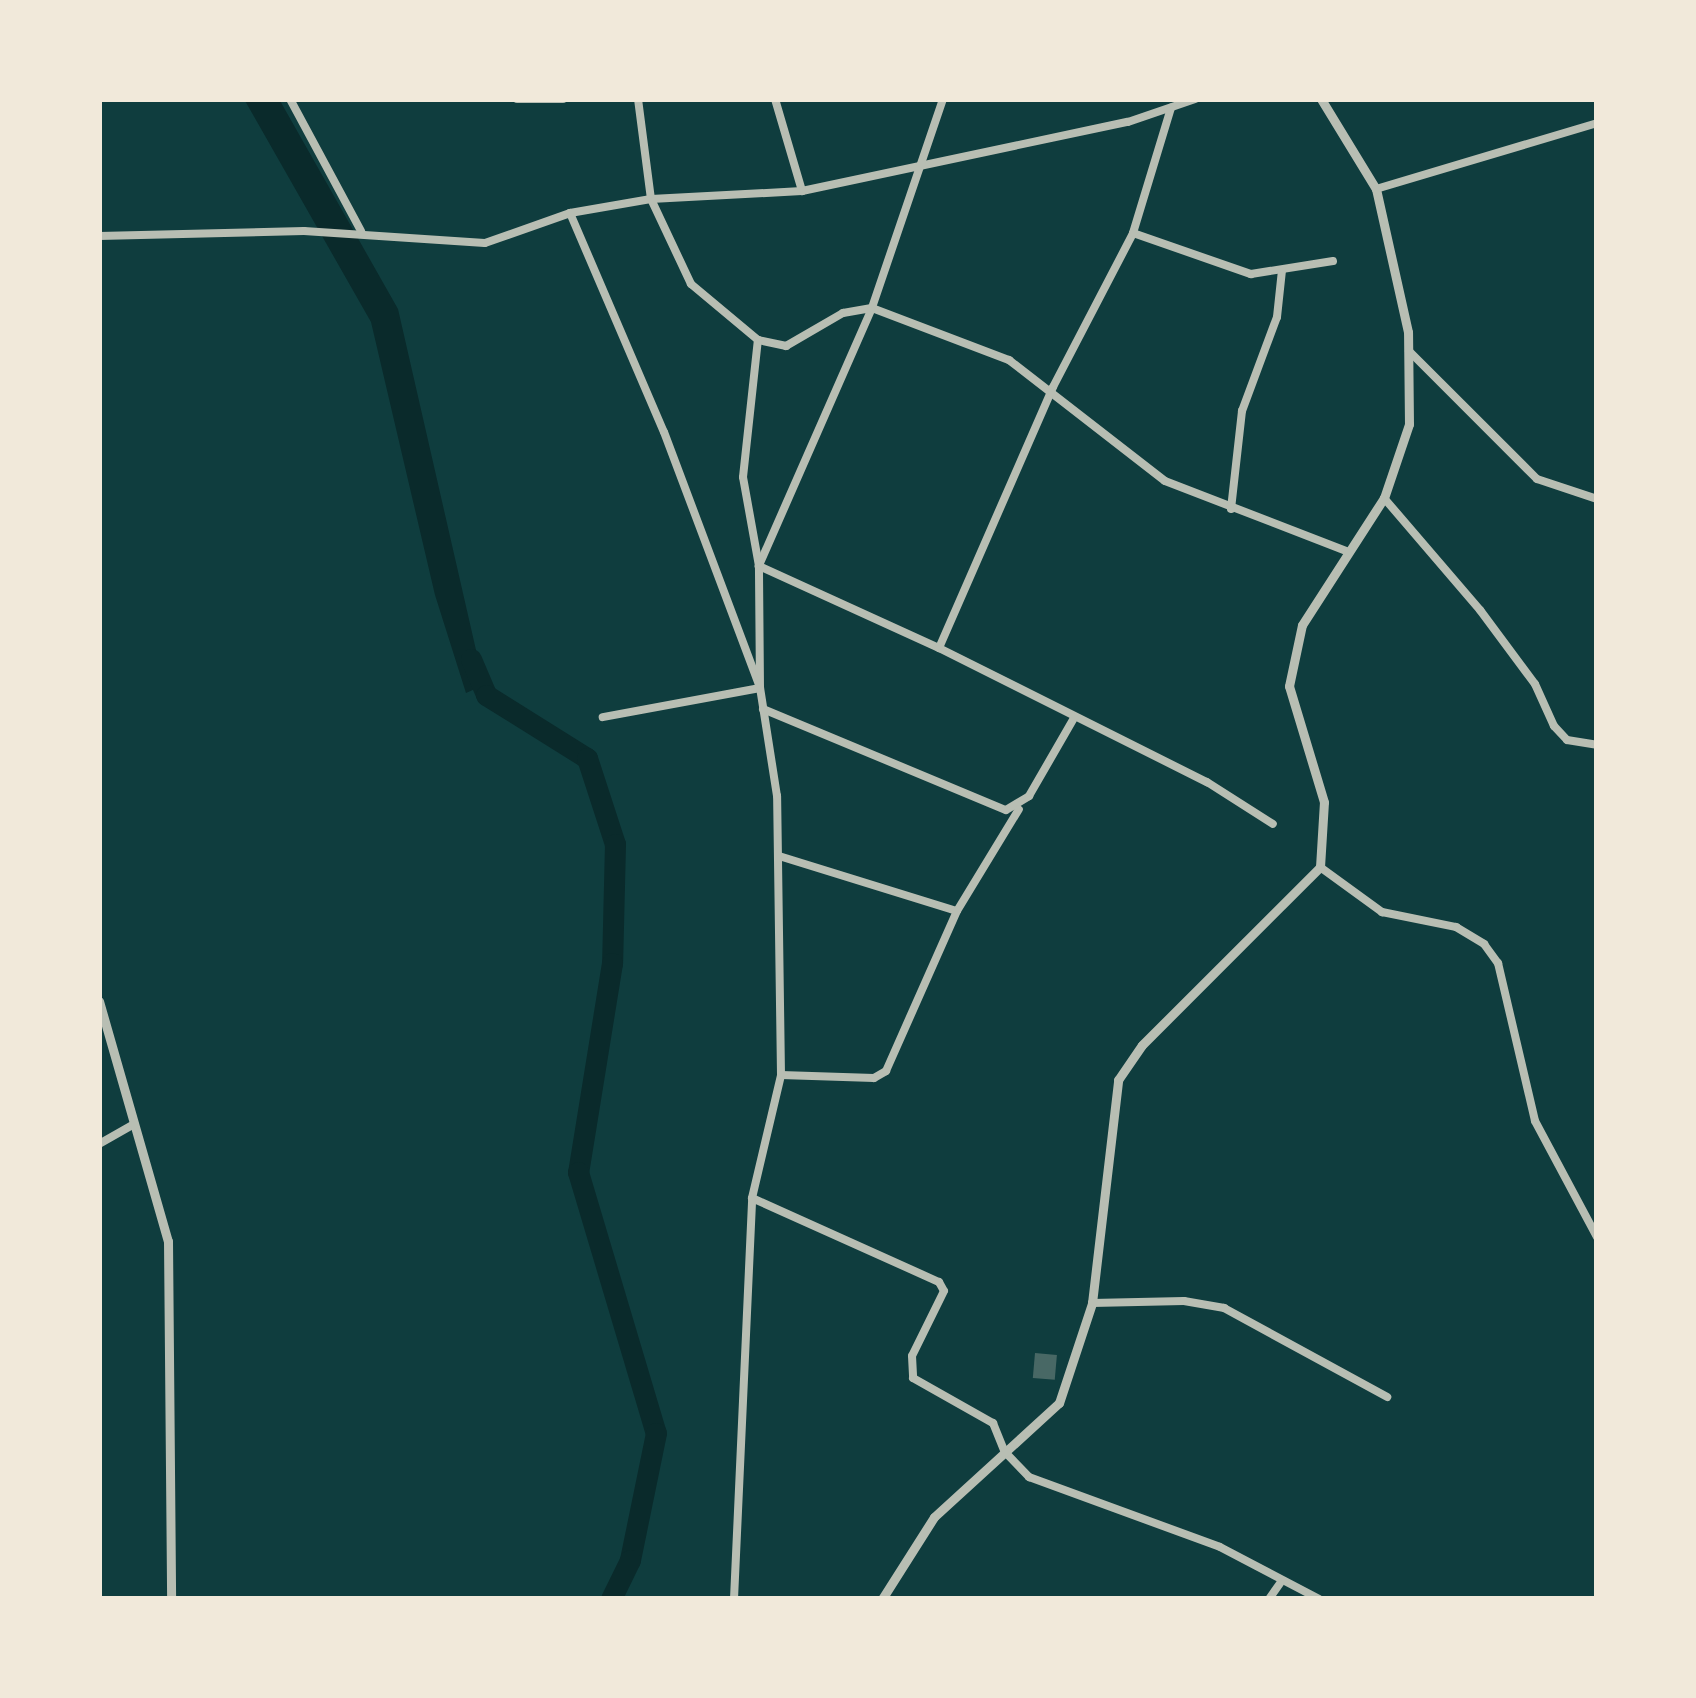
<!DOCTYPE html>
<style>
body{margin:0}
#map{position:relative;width:1696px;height:1698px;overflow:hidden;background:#0f3d3e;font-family:Jost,sans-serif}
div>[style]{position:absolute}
.water>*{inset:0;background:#0a2a2b}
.river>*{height:21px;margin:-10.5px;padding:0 10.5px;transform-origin:10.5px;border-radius:10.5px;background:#0a2a2b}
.building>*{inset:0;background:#486865;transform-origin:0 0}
.minor>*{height:8px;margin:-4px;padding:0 4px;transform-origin:4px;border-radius:4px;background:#b8beb3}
.tertiary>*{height:9px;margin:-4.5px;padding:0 4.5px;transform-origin:4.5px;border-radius:4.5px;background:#b8beb3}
span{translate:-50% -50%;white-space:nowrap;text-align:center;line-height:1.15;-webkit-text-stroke:10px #f1e9da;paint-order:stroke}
.frame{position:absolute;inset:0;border:102px solid #f1e9da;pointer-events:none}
</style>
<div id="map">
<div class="water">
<div style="clip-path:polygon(244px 99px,279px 99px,398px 309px,484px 685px,466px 693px,435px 595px,371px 322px)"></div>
</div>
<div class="river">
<div style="left:471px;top:659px;width:39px;rotate:67deg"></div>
<div style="left:486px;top:695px;width:119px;rotate:32deg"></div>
<div style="left:587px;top:758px;width:90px;rotate:72deg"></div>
<div style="left:615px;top:844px;width:119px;rotate:91.4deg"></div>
<div style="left:612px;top:963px;width:212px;rotate:99.2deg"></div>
<div style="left:578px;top:1172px;width:272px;rotate:73.4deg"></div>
<div style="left:656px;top:1433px;width:130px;rotate:101.6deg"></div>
<div style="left:630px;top:1560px;width:43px;rotate:116deg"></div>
</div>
<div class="building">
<div style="left:1035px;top:1353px;width:22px;height:25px;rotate:5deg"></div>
</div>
<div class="minor">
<div style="left:290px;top:99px;width:150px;rotate:61.7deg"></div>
<div style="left:517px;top:99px;width:46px"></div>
<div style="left:638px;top:99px;width:101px;rotate:82.6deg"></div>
<div style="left:651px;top:199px;width:151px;rotate:-3deg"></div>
<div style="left:802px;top:191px;width:333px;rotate:-12deg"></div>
<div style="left:1128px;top:122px;width:71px;rotate:-18.9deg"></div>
<div style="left:775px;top:99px;width:96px;rotate:73.6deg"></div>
<div style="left:943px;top:99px;width:221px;rotate:108.8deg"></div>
<div style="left:872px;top:308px;width:282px;rotate:113.7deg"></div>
<div style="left:759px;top:566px;width:198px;rotate:24.5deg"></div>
<div style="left:939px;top:648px;width:300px;rotate:26.6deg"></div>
<div style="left:1207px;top:782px;width:78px;rotate:32.5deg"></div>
<div style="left:1376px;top:189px;width:231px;rotate:-16.6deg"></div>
<div style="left:570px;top:213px;width:238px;rotate:66.8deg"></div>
<div style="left:664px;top:432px;width:273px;rotate:69.4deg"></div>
<div style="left:760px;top:688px;width:160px;rotate:169.5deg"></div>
<div style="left:1133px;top:233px;width:125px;rotate:19.2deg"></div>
<div style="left:1251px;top:274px;width:83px;rotate:-9deg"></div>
<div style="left:99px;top:236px;width:205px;rotate:-1.4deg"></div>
<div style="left:304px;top:231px;width:181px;rotate:3.8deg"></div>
<div style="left:485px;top:243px;width:90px;rotate:-19.4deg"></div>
<div style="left:570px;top:213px;width:82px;rotate:-9.8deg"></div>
<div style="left:651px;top:199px;width:94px;rotate:64.8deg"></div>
<div style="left:691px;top:284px;width:87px;rotate:39.9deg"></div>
<div style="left:758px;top:340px;width:29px;rotate:12deg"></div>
<div style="left:786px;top:346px;width:66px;rotate:-30.1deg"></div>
<div style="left:843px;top:313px;width:29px;rotate:-10deg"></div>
<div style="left:872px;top:308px;width:147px;rotate:20.8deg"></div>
<div style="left:1009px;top:360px;width:197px;rotate:37.8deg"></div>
<div style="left:1165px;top:481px;width:197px;rotate:21.1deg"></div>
<div style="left:1409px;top:351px;width:181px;rotate:45deg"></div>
<div style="left:1537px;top:479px;width:63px;rotate:18.4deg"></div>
<div style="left:1384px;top:498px;width:148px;rotate:49.4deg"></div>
<div style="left:1480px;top:610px;width:92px;rotate:53.4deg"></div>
<div style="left:1535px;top:684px;width:46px;rotate:65.7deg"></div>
<div style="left:1554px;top:726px;width:19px;rotate:47deg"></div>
<div style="left:1567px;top:740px;width:30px;rotate:9deg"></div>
<div style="left:1231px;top:509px;width:99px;rotate:-83.6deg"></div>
<div style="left:1242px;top:411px;width:100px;rotate:-69.6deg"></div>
<div style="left:1277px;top:317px;width:47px;rotate:-83.9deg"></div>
<div style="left:939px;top:648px;width:285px;rotate:-66.4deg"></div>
<div style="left:1053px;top:387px;width:174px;rotate:-62.5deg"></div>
<div style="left:1133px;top:233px;width:131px;rotate:-73.1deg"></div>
<div style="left:763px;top:709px;width:263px;rotate:22.6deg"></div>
<div style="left:1006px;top:810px;width:27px;rotate:-31deg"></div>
<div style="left:1029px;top:796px;width:90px;rotate:-60deg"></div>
<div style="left:779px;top:856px;width:186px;rotate:17.2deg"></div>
<div style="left:957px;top:911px;width:119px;rotate:-58.7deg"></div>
<div style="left:1320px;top:867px;width:77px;rotate:36deg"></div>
<div style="left:1382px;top:912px;width:76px;rotate:11.5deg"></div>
<div style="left:1456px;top:927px;width:33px;rotate:31deg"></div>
<div style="left:1484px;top:944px;width:24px;rotate:54deg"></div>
<div style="left:1498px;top:963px;width:162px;rotate:76.8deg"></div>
<div style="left:1535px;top:1121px;width:132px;rotate:61.9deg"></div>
<div style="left:781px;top:1075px;width:93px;rotate:1.8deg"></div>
<div style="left:874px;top:1078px;width:14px;rotate:-30deg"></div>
<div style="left:886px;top:1071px;width:175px;rotate:-66.1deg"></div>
<div style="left:99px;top:1144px;width:40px;rotate:-29.7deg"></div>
<div style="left:752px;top:1198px;width:205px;rotate:24.2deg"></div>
<div style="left:939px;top:1282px;width:10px;rotate:61deg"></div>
<div style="left:944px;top:1291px;width:72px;rotate:116.2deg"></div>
<div style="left:912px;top:1356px;width:22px;rotate:87deg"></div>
<div style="left:913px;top:1378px;width:92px;rotate:29.4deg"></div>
<div style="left:993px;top:1423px;width:31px;rotate:68deg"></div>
<div style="left:1005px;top:1452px;width:35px;rotate:46deg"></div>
<div style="left:1029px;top:1477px;width:203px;rotate:20.1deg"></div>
<div style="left:1220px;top:1547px;width:112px;rotate:27.7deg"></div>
<div style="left:1092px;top:1303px;width:92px;rotate:-1.2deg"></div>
<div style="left:1184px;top:1301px;width:41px;rotate:9.9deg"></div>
<div style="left:1224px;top:1308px;width:186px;rotate:28.6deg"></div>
<div style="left:734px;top:1599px;width:401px;rotate:-87.4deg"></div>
<div style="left:752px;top:1198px;width:126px;rotate:-76.7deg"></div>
<div style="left:781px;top:1075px;width:279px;rotate:-90.8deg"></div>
<div style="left:777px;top:796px;width:109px;rotate:-98.9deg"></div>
<div style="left:760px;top:688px;width:122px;rotate:-90.5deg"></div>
<div style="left:759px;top:566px;width:90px;rotate:-100.2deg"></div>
<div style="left:743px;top:477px;width:138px;rotate:-83.8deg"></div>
<div style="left:1269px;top:1599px;width:19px;rotate:-55deg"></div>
</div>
<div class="tertiary">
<div style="left:99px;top:1001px;width:250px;rotate:74deg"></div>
<div style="left:168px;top:1241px;width:358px;rotate:89.5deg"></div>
<div style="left:882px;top:1599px;width:97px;rotate:-57.6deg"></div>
<div style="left:934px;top:1517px;width:169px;rotate:-42.4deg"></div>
<div style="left:1059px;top:1403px;width:105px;rotate:-71.7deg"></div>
<div style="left:1092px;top:1303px;width:225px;rotate:-83.3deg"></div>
<div style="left:1118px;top:1080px;width:42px;rotate:-55.6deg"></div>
<div style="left:1142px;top:1045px;width:252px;rotate:-45deg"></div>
<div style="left:1320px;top:867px;width:65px;rotate:-86.5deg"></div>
<div style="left:1324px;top:802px;width:121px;rotate:-106.8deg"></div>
<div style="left:1289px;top:686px;width:62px;rotate:-78deg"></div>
<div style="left:1302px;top:625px;width:151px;rotate:-57.2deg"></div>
<div style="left:1384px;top:498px;width:78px;rotate:-71.3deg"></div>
<div style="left:1409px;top:424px;width:92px;rotate:-90.6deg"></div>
<div style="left:1408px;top:332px;width:147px;rotate:-102.6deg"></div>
<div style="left:1376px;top:189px;width:105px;rotate:-121.4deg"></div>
</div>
<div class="frame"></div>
</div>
